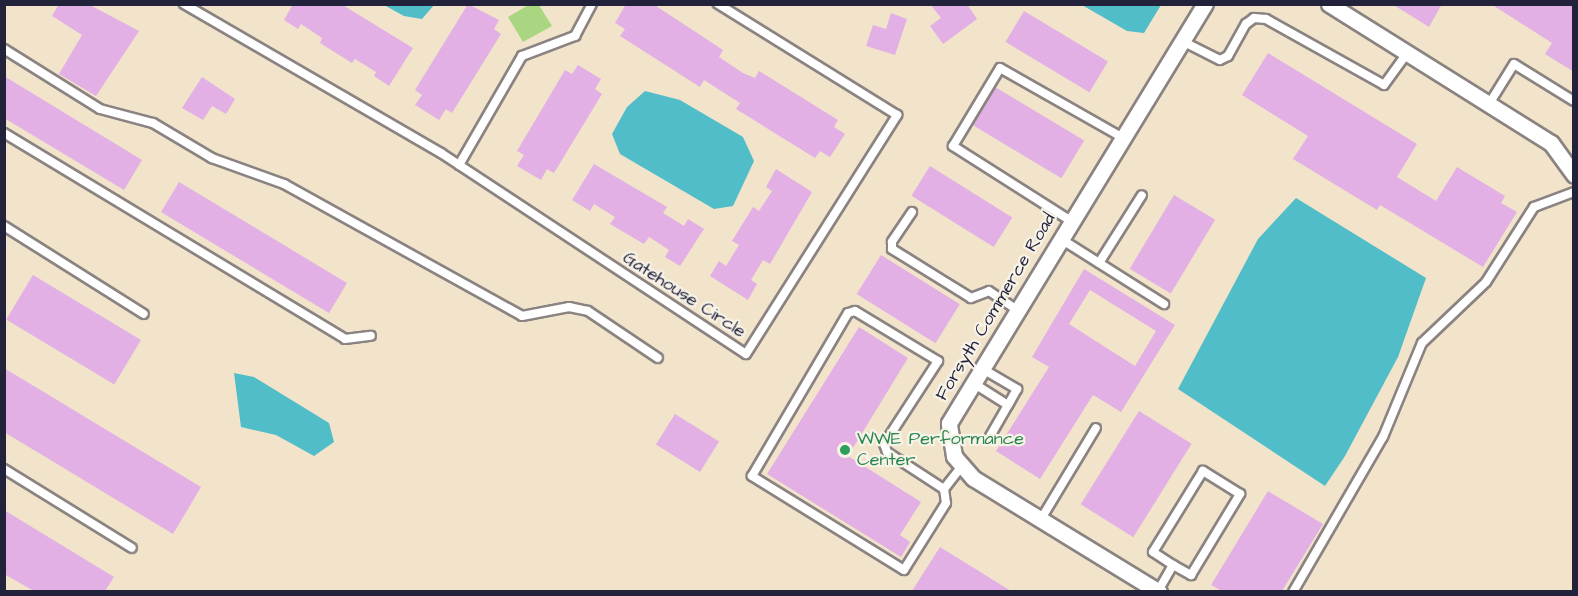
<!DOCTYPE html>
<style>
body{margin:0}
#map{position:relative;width:1578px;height:596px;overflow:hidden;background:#f1e4ca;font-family:"Architects Daughter",sans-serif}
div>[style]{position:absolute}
.green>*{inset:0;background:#aad682}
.water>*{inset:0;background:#50bdc8}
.building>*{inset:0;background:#e2b0e4;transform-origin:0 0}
.roads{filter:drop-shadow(2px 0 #8a8382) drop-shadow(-2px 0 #8a8382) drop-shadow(0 2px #8a8382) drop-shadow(0 -2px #8a8382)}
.lane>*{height:8px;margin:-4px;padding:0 4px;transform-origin:4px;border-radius:4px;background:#fff}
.street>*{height:15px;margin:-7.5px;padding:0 7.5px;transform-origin:7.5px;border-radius:7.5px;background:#fff}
.dots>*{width:16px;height:16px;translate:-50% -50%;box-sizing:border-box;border:3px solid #f7f3e8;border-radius:50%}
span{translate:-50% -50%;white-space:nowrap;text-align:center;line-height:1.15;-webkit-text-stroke:4.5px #f7f3e8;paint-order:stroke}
.street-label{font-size:18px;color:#22223b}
.leisure-label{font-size:18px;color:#27864d}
.left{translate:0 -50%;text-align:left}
.frame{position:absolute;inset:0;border:6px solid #22223b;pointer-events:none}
</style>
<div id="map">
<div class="green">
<div style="clip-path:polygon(530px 4px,539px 5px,552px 26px,523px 42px,508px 17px)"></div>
</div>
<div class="water">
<div style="clip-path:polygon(384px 5px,434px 5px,422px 19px,404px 16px)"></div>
<div style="clip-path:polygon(1082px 5px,1161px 4px,1161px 5px,1144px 33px,1127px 31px)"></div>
<div style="clip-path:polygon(645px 91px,680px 100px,743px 137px,754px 161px,733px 206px,714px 209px,620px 154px,612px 134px,627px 107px)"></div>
<div style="clip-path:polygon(1296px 198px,1426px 278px,1398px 357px,1345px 456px,1325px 486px,1178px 389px,1258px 239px)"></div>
<div style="clip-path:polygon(234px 373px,254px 377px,329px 423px,334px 442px,314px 456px,276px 435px,241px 427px)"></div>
</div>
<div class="building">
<div style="clip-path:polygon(59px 4px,88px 4px,139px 31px,96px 96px,59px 74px,82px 35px,52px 16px)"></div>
<div style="clip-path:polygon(293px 4px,341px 4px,413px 48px,389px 86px,374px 76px,376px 72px,355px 59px,352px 63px,320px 43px,322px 38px,301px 24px,298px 29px,284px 20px)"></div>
<div style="clip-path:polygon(468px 4px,499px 20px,494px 29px,501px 34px,452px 113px,446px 109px,439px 120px,415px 105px,422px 95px,415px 90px)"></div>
<div style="clip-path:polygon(626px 4px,653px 4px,723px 50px,719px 57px,743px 73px,755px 78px,759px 71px,838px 120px,834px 127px,845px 134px,830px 157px,820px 151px,815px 158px,736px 109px,740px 103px,704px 80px,700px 87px,620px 36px,625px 29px,615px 23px)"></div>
<div style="clip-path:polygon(930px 4px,967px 4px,977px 19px,943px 44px,930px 26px,941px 18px)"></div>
<div style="clip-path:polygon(1392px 4px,1442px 4px,1429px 27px)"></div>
<div style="clip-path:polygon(1491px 4px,1574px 4px,1574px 72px,1545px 54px,1552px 43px)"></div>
<div style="left:1024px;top:11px;width:98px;height:36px;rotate:31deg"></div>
<div style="clip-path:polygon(891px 13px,907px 19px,895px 55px,866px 46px,873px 25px,886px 29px)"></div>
<div style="clip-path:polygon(1268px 53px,1417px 144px,1397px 177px,1436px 201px,1457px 167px,1505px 196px,1501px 203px,1517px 212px,1483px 267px,1380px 205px,1377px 210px,1293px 159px,1308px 136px,1242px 95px)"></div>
<div style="clip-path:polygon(578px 65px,601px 79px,595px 89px,602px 94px,554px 173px,547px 169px,541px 180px,517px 166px,524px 155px,517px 151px,565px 70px,572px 74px)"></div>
<div style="clip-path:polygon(4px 76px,142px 160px,124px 190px,4px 118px)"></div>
<div style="clip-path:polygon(202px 77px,235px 99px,226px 114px,212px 106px,203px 120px,182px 108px)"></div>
<div style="left:995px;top:87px;width:104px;height:44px;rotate:31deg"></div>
<div style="clip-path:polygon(594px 164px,667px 207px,663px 213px,684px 226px,688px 219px,704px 229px,680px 266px,665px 257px,669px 250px,649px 237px,644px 244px,610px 224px,615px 217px,594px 204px,590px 211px,572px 200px)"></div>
<div style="left:930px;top:166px;width:97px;height:35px;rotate:32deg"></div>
<div style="clip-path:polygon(776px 169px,812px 192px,770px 264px,763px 260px,751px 280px,757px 284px,748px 300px,710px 276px,719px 261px,726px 266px,739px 245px,732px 241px,753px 207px,759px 211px,772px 191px,766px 187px)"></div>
<div style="left:179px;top:182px;width:196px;height:35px;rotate:31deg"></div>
<div style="left:1174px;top:195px;width:48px;height:86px;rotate:31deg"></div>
<div style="left:881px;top:255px;width:93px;height:46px;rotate:32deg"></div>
<div style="clip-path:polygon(evenodd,1084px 269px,1175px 325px,1121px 412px,1093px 395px,1040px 479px,996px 451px,1049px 367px,1032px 357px,1084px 269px,1090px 290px,1156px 331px,1135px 366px,1069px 324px,1090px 290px)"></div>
<div style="left:33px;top:275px;width:126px;height:52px;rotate:31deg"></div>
<div style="clip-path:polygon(859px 327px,908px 358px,848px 456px,921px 502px,900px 535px,910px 542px,901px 557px,767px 474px)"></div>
<div style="clip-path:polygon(4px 368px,201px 487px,173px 534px,4px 432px)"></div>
<div style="left:1139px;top:411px;width:62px;height:110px;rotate:32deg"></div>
<div style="left:675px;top:414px;width:52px;height:36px;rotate:32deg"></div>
<div style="clip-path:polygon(1268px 491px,1323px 524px,1282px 591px,1222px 591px,1211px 585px)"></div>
<div style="clip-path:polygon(4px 510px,114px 577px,105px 591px,34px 591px,4px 574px)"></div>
<div style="clip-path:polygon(940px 547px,1011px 591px,912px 591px)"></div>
</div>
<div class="roads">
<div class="lane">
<div style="left:184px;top:4px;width:297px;rotate:30.1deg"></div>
<div style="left:441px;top:153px;width:365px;rotate:33.4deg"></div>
<div style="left:746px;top:354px;width:283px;rotate:-57.7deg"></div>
<div style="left:897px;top:115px;width:211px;rotate:-148.2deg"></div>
<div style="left:1182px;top:41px;width:42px;rotate:26.6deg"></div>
<div style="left:1220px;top:60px;width:9px;rotate:-27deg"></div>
<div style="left:1228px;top:56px;width:37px;rotate:-61deg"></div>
<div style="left:1246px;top:24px;width:10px;rotate:-37deg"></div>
<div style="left:1254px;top:18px;width:12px;rotate:5deg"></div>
<div style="left:1266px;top:19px;width:135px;rotate:29.2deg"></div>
<div style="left:1384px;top:85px;width:39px;rotate:-54deg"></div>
<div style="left:4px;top:49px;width:113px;rotate:32deg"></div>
<div style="left:100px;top:109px;width:55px;rotate:14.8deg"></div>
<div style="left:153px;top:123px;width:69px;rotate:30.7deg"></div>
<div style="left:212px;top:158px;width:77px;rotate:19.9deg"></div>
<div style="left:284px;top:184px;width:272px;rotate:29deg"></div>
<div style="left:522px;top:316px;width:48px;rotate:-10.8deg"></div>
<div style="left:569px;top:307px;width:19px;rotate:12deg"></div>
<div style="left:588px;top:311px;width:84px;rotate:33.9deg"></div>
<div style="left:1489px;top:104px;width:47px;rotate:-58deg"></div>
<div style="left:1514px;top:64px;width:70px;rotate:31.7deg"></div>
<div style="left:4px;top:133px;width:398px;rotate:31.1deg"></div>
<div style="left:345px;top:339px;width:26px;rotate:-7deg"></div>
<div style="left:459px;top:165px;width:126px;rotate:-60deg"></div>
<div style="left:522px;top:56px;width:57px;rotate:-20.7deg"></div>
<div style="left:575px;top:36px;width:36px;rotate:-62deg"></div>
<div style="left:912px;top:212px;width:36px;rotate:124deg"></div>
<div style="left:892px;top:242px;width:7px;rotate:90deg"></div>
<div style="left:892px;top:249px;width:93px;rotate:31.8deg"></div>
<div style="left:971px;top:298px;width:19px;rotate:-21deg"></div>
<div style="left:989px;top:291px;width:34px;rotate:34deg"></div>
<div style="left:1071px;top:221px;width:140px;rotate:-147.6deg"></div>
<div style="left:953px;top:146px;width:91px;rotate:-58.9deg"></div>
<div style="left:1000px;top:68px;width:142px;rotate:29.6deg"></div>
<div style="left:4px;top:226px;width:165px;rotate:32.2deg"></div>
<div style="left:1061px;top:239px;width:122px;rotate:32.3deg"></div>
<div style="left:1099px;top:263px;width:80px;rotate:-57.7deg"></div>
<div style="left:981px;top:368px;width:42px;rotate:30.3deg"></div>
<div style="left:1017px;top:389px;width:18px;rotate:119deg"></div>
<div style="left:973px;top:383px;width:41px;rotate:32.2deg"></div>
<div style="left:1008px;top:405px;width:36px;rotate:120deg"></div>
<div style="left:4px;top:469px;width:150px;rotate:31.7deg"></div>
<div style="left:944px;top:489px;width:14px;rotate:82deg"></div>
<div style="left:946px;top:503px;width:79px;rotate:122.1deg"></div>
<div style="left:904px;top:570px;width:179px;rotate:-148.3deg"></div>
<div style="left:752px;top:476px;width:189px;rotate:-59.5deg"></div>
<div style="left:848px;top:313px;width:7px;rotate:-16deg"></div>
<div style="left:855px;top:311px;width:97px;rotate:31.1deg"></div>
<div style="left:938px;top:361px;width:99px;rotate:123deg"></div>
<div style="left:884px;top:444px;width:9px;rotate:69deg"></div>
<div style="left:887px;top:452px;width:68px;rotate:33deg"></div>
<div style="left:944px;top:489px;width:29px;rotate:-52deg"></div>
<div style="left:1041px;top:519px;width:106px;rotate:-58.9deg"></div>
<div style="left:1158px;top:591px;width:30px;rotate:-60deg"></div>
<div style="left:1173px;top:565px;width:21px;rotate:29deg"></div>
<div style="left:1191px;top:575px;width:95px;rotate:-58.8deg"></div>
<div style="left:1240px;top:494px;width:44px;rotate:-148.1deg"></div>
<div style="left:1203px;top:471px;width:95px;rotate:121.7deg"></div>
<div style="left:1153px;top:552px;width:24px;rotate:33deg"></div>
<div style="left:1293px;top:592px;width:179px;rotate:-59.9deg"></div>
<div style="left:1383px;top:437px;width:102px;rotate:-67.5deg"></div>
<div style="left:1422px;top:343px;width:88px;rotate:-43.6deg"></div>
<div style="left:1486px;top:282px;width:89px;rotate:-57.4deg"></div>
<div style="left:1534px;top:207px;width:43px;rotate:-20.6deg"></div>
</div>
<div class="street">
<div style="left:1329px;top:4px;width:262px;rotate:32.1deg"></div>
<div style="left:1551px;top:143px;width:39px;rotate:54deg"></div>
<div style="left:1159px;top:592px;width:218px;rotate:-148.5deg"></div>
<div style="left:973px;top:478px;width:29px;rotate:-131deg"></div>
<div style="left:954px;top:456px;width:33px;rotate:-99deg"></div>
<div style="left:949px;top:423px;width:491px;rotate:-58.6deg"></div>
</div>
</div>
<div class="dots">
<div style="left:845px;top:450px;background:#2e9e5b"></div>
</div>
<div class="street-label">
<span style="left:684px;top:295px;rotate:33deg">Gatehouse Circle</span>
<span style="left:996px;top:307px;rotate:-59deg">Forsyth Commerce Road</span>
</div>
<div class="leisure-label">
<span class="left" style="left:857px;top:450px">WWE Performance<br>Center</span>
</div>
<div class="frame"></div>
</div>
